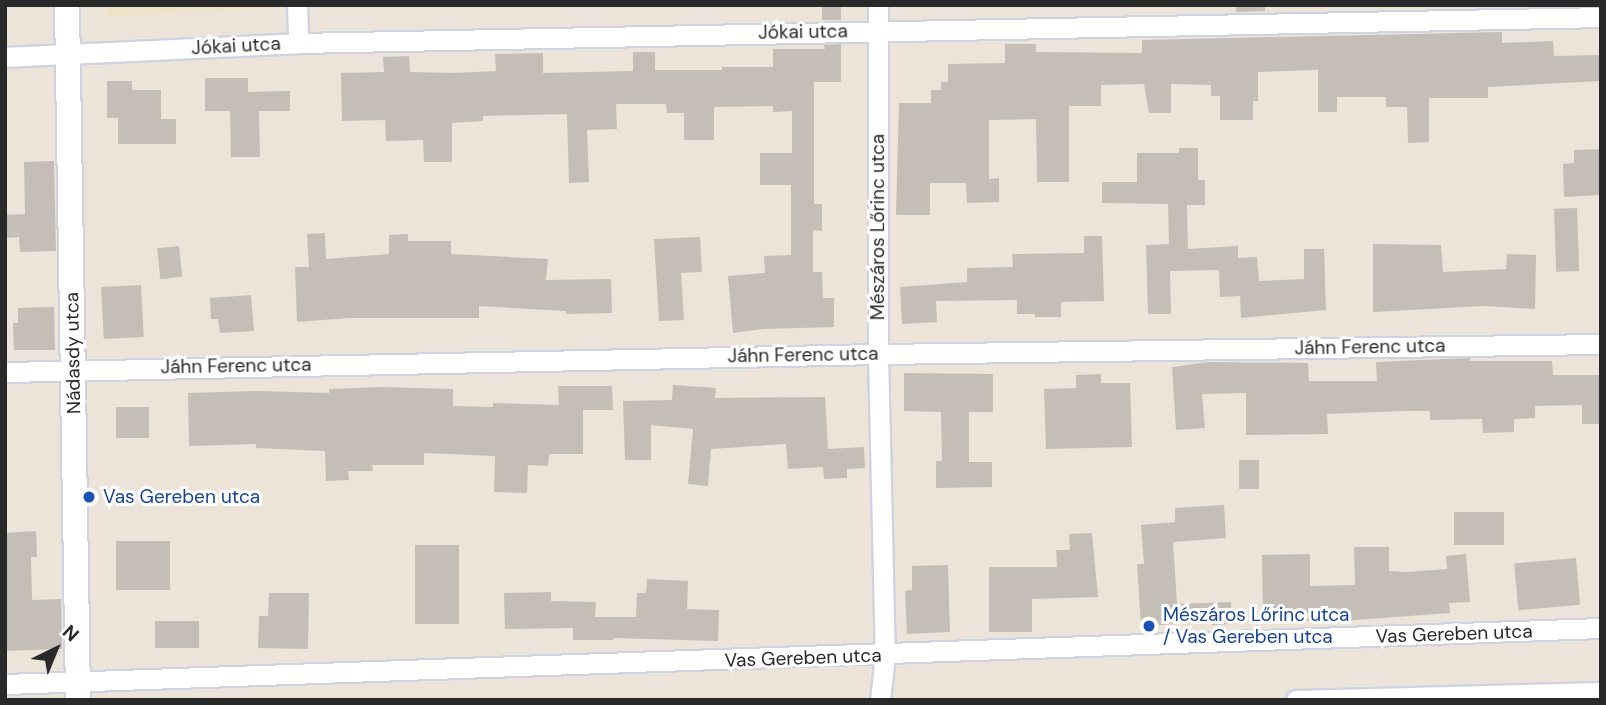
<!DOCTYPE html>
<meta charset="utf-8">
<style>
body{margin:0}
#map{position:relative;width:1606px;height:705px;overflow:hidden;background:#ece4d9;font-family:"DM Sans",sans-serif}
div>[style]{position:absolute}
.education>*{inset:0;background:#efe3c7}
.building>*{inset:0;background:#c4beb6;transform-origin:0 0}
.roads{filter:drop-shadow(2px 0 #ced2e3) drop-shadow(-2px 0 #ced2e3) drop-shadow(0 2px #ced2e3) drop-shadow(0 -2px #ced2e3)}
.minor>*{height:19px;margin:-9.5px;padding:0 9.5px;transform-origin:9.5px;border-radius:9.5px;background:#fff}
.tertiary>*{height:24px;margin:-12px;padding:0 12px;transform-origin:12px;border-radius:12px;background:#fff}
.dots>*{width:19px;height:19px;translate:-50% -50%;box-sizing:border-box;border:4px solid #fff;border-radius:50%}
span{translate:-50% -50%;white-space:nowrap;text-align:center;line-height:1.15;-webkit-text-stroke:6px #fff;paint-order:stroke}
.street-label{font-size:19px;color:#292929}
.transit-label{font-size:19px;color:#164399}
.left{translate:0 -50%;text-align:left}
.frame{position:absolute;inset:0;border:7px solid #292929;pointer-events:none}
.north{position:absolute;left:21px;top:614px;width:70px;height:70px;-webkit-text-stroke:5px #fff;paint-order:stroke;rotate:43deg;font-size:19px;font-weight:700;line-height:28px;text-align:center;color:#292929}
.north::after{content:'';display:block;margin:auto;width:24px;height:32px;background:#292929;clip-path:polygon(50% 0,100% 100%,50% 72%,0 100%)}
</style>
<div id="map">
<div class="education">
<div style="clip-path:polygon(107px 5px,283px 5px,283px 8px,107px 16px)"></div>
</div>
<div class="building">
<div style="left:822px;top:5px;width:19px;height:15px"></div>
<div style="clip-path:polygon(1236px 5px,1265px 5px,1265px 11px,1236px 12px)"></div>
<div style="clip-path:polygon(1502px 32px,1502px 43px,1553px 41px,1554px 56px,1601px 55px,1601px 81px,1488px 87px,1488px 98px,1429px 98px,1429px 142px,1408px 143px,1407px 107px,1386px 107px,1386px 97px,1337px 97px,1337px 112px,1318px 112px,1318px 70px,1258px 72px,1258px 101px,1253px 101px,1253px 120px,1220px 120px,1220px 96px,1211px 96px,1211px 85px,1171px 84px,1171px 113px,1149px 113px,1144px 84px,1101px 85px,1101px 106px,1069px 106px,1069px 182px,1037px 182px,1036px 119px,989px 120px,989px 179px,999px 178px,999px 202px,967px 203px,966px 183px,930px 183px,930px 215px,896px 215px,899px 103px,931px 103px,931px 90px,941px 90px,941px 82px,948px 82px,948px 64px,1005px 63px,1005px 44px,1036px 44px,1036px 52px,1142px 53px,1142px 40px)"></div>
<div style="clip-path:polygon(841px 44px,841px 82px,814px 82px,814px 204px,822px 204px,822px 231px,813px 230px,813px 272px,822px 272px,823px 298px,834px 298px,834px 327px,763px 329px,733px 333px,728px 276px,765px 273px,764px 256px,791px 255px,791px 185px,760px 185px,760px 153px,792px 153px,792px 111px,773px 112px,773px 106px,714px 107px,714px 140px,684px 140px,684px 113px,667px 113px,666px 104px,616px 104px,617px 129px,587px 130px,589px 182px,569px 183px,567px 114px,483px 116px,483px 121px,452px 123px,452px 162px,424px 162px,423px 140px,386px 141px,385px 120px,342px 121px,341px 73px,384px 72px,383px 57px,409px 56px,410px 72px,452px 73px,496px 71px,495px 54px,543px 53px,543px 73px,633px 71px,633px 52px,655px 52px,655px 70px,722px 70px,722px 67px,773px 67px,773px 49px,825px 49px,824px 45px)"></div>
<div style="clip-path:polygon(205px 78px,248px 78px,248px 92px,290px 91px,290px 111px,259px 111px,260px 157px,231px 157px,230px 111px,205px 111px)"></div>
<div style="clip-path:polygon(107px 81px,132px 81px,132px 90px,161px 90px,161px 119px,176px 119px,176px 144px,118px 144px,118px 118px,107px 118px)"></div>
<div style="clip-path:polygon(1179px 148px,1198px 148px,1198px 180px,1205px 180px,1205px 205px,1187px 205px,1188px 249px,1238px 246px,1238px 258px,1257px 257px,1259px 281px,1304px 279px,1304px 249px,1324px 249px,1326px 310px,1241px 318px,1240px 296px,1220px 297px,1219px 270px,1170px 271px,1171px 314px,1148px 314px,1146px 245px,1169px 244px,1168px 204px,1102px 203px,1102px 182px,1137px 182px,1137px 153px,1179px 153px)"></div>
<div style="clip-path:polygon(1601px 149px,1601px 195px,1564px 197px,1563px 164px,1574px 163px,1574px 150px)"></div>
<div style="clip-path:polygon(54px 161px,56px 251px,20px 252px,19px 237px,5px 238px,5px 215px,25px 214px,24px 162px)"></div>
<div style="left:1577px;top:208px;width:63px;height:23px;rotate:88deg"></div>
<div style="clip-path:polygon(325px 233px,326px 259px,389px 254px,389px 235px,408px 234px,408px 241px,451px 241px,451px 254px,548px 259px,546px 280px,611px 279px,612px 313px,566px 314px,566px 311px,479px 306px,479px 318px,349px 318px,297px 322px,295px 267px,309px 267px,307px 234px)"></div>
<div style="clip-path:polygon(1084px 236px,1102px 236px,1104px 301px,1061px 302px,1061px 317px,1035px 317px,1035px 314px,1017px 314px,1017px 300px,936px 301px,937px 322px,902px 324px,900px 287px,967px 282px,967px 268px,1013px 267px,1012px 254px,1084px 253px)"></div>
<div style="clip-path:polygon(700px 237px,702px 272px,681px 273px,684px 320px,659px 321px,654px 239px)"></div>
<div style="clip-path:polygon(1373px 244px,1441px 245px,1443px 272px,1506px 269px,1507px 254px,1536px 255px,1535px 309px,1484px 306px,1373px 312px)"></div>
<div style="left:179px;top:246px;width:31px;height:22px;rotate:84deg"></div>
<div style="left:141px;top:285px;width:52px;height:40px;rotate:87deg"></div>
<div style="clip-path:polygon(251px 295px,254px 331px,220px 333px,218px 319px,211px 319px,210px 298px)"></div>
<div style="clip-path:polygon(54px 307px,55px 350px,14px 350px,13px 323px,18px 323px,18px 308px)"></div>
<div style="clip-path:polygon(1470px 358px,1470px 361px,1552px 361px,1553px 375px,1601px 375px,1601px 424px,1582px 424px,1582px 405px,1535px 406px,1535px 418px,1514px 419px,1514px 432px,1483px 433px,1482px 419px,1430px 420px,1430px 411px,1403px 411px,1327px 414px,1328px 434px,1246px 435px,1246px 393px,1202px 394px,1205px 428px,1176px 430px,1172px 367px,1209px 362px,1308px 363px,1309px 381px,1377px 381px,1376px 362px)"></div>
<div style="clip-path:polygon(904px 373px,993px 374px,993px 412px,969px 412px,969px 462px,992px 462px,992px 487px,936px 488px,936px 461px,942px 461px,941px 412px,904px 411px)"></div>
<div style="clip-path:polygon(1101px 374px,1101px 383px,1130px 383px,1132px 447px,1046px 449px,1044px 389px,1076px 388px,1076px 375px)"></div>
<div style="clip-path:polygon(673px 385px,716px 388px,715px 398px,825px 397px,828px 449px,864px 447px,865px 468px,847px 469px,847px 478px,824px 479px,823px 467px,788px 469px,786px 444px,711px 449px,708px 486px,688px 484px,693px 429px,651px 425px,651px 460px,625px 460px,623px 401px,672px 400px)"></div>
<div style="clip-path:polygon(558px 386px,612px 386px,613px 410px,583px 410px,583px 454px,549px 454px,548px 466px,528px 465px,527px 493px,494px 492px,495px 456px,424px 453px,424px 465px,372px 465px,373px 471px,348px 471px,349px 480px,326px 481px,325px 451px,256px 448px,256px 444px,189px 446px,188px 393px,258px 391px,329px 393px,329px 389px,380px 387px,453px 389px,453px 406px,493px 407px,493px 403px,559px 405px)"></div>
<div style="left:116px;top:407px;width:33px;height:31px"></div>
<div style="left:1239px;top:460px;width:20px;height:29px"></div>
<div style="clip-path:polygon(1224px 505px,1226px 538px,1173px 542px,1177px 604px,1231px 602px,1232px 624px,1212px 625px,1212px 622px,1141px 626px,1137px 564px,1144px 564px,1141px 525px,1175px 522px,1175px 508px)"></div>
<div style="left:1504px;top:512px;width:33px;height:50px;rotate:90deg"></div>
<div style="clip-path:polygon(36px 531px,37px 557px,31px 557px,32px 600px,61px 599px,62px 649px,5px 651px,5px 533px)"></div>
<div style="clip-path:polygon(1092px 533px,1098px 597px,1032px 599px,1032px 632px,989px 632px,989px 567px,1057px 567px,1056px 550px,1070px 550px,1069px 534px)"></div>
<div style="left:116px;top:541px;width:54px;height:49px"></div>
<div style="left:415px;top:545px;width:44px;height:79px"></div>
<div style="clip-path:polygon(1354px 547px,1389px 547px,1389px 571px,1406px 572px,1447px 569px,1446px 556px,1466px 554px,1470px 602px,1449px 603px,1450px 613px,1342px 621px,1263px 621px,1262px 555px,1310px 554px,1310px 586px,1355px 585px)"></div>
<div style="left:1576px;top:558px;width:47px;height:62px;rotate:85deg"></div>
<div style="clip-path:polygon(948px 565px,950px 632px,907px 634px,905px 591px,912px 590px,912px 566px)"></div>
<div style="clip-path:polygon(647px 579px,688px 581px,687px 609px,719px 610px,718px 641px,613px 638px,613px 640px,573px 640px,573px 628px,505px 629px,504px 593px,551px 592px,551px 601px,596px 602px,595px 617px,636px 617px,637px 593px,646px 593px)"></div>
<div style="clip-path:polygon(269px 593px,309px 593px,308px 649px,258px 648px,259px 616px,268px 616px)"></div>
<div style="left:155px;top:621px;width:44px;height:27px"></div>
</div>
<div class="roads">
<div class="minor">
<div style="left:297px;top:5px;width:38px;rotate:88deg"></div>
<div style="left:878px;top:5px;width:349px;rotate:90deg"></div>
<div style="left:878px;top:354px;width:301px;rotate:88.7deg"></div>
<div style="left:885px;top:655px;width:45px;rotate:96.3deg"></div>
<div style="left:5px;top:57px;width:293px;rotate:-2.7deg"></div>
<div style="left:298px;top:43px;width:1303px;rotate:-1.14deg"></div>
<div style="left:5px;top:372px;width:873px;rotate:-1.18deg"></div>
<div style="left:878px;top:354px;width:723px;rotate:-0.79deg"></div>
<div style="left:5px;top:684px;width:1597px;rotate:-2.01deg"></div>
<div style="left:1296px;top:700px;width:305px;rotate:-1.5deg"></div>
</div>
<div class="tertiary">
<div style="left:67px;top:5px;width:695px;rotate:89.09deg"></div>
</div>
</div>
<div class="dots">
<div style="left:89px;top:497px;background:#1a4fb4"></div>
<div style="left:1149px;top:626px;background:#1a4fb4"></div>
</div>
<div class="street-label">
<span style="left:803px;top:32px;rotate:-1deg">Jókai utca</span>
<span style="left:236px;top:46px;rotate:-3deg">Jókai utca</span>
<span style="left:878px;top:227px;rotate:-90deg">Mészáros Lőrinc utca</span>
<span style="left:1370px;top:347px;rotate:-1deg">Jáhn Ferenc utca</span>
<span style="left:73px;top:353px;rotate:-91deg">Nádasdy utca</span>
<span style="left:803px;top:355px;rotate:-1deg">Jáhn Ferenc utca</span>
<span style="left:236px;top:366px;rotate:-1deg">Jáhn Ferenc utca</span>
<span style="left:1454px;top:634px;rotate:-2deg">Vas Gereben utca</span>
<span style="left:803px;top:658px;rotate:-2deg">Vas Gereben utca</span>
</div>
<div class="transit-label">
<span class="left" style="left:103px;top:497px">Vas Gereben utca</span>
<span class="left" style="left:1163px;top:626px">Mészáros Lőrinc utca<br>/ Vas Gereben utca</span>
</div>
<div class="frame"></div>
<div class="north">N</div>
</div>
